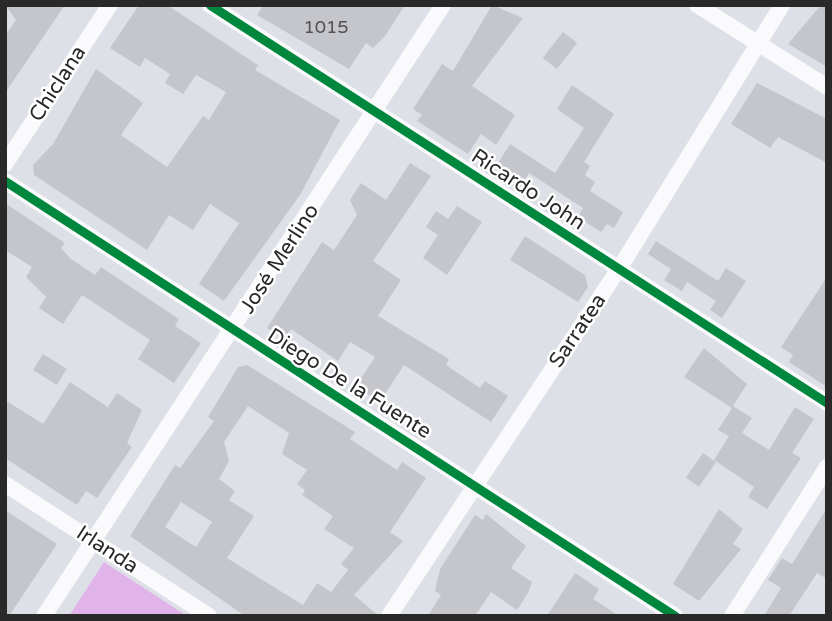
<!DOCTYPE html>
<meta charset="utf-8">
<style>
body{margin:0}
#map{position:relative;width:832px;height:621px;overflow:hidden;background:#dee0e8;font-family:"Varela Round",sans-serif}
div>[style]{position:absolute}
.green>*{inset:0;background:#e0b4e9}
.building>*{inset:0;background:#c5c6cc;transform-origin:0 0}
.street>*{height:16px;margin:-8px;padding:0 8px;transform-origin:8px;border-radius:8px;background:#fafafc}
.cycleway>*{height:9px;margin:-4.5px;padding:0 4.5px;transform-origin:4.5px;border-radius:4.5px;background:#00873e}
span{translate:-50% -50%;white-space:nowrap;text-align:center;line-height:1.15;-webkit-text-stroke:5px #fff;paint-order:stroke}
.number-label{font-size:18px;color:#525254}
.number-label span{-webkit-text-stroke-width:0}
.street-label{font-size:21px;color:#292929}
.frame{position:absolute;inset:0;border:7px solid #292929;pointer-events:none}
</style>
<div id="map">
<div class="green">
<div style="clip-path:polygon(104px 562px,187px 616px,69px 616px)"></div>
</div>
<div class="building">
<div style="clip-path:polygon(5px 5px,65px 5px,5px 93px,5px 36px,16px 20px)"></div>
<div style="clip-path:polygon(139px 5px,167px 5px,258px 65px,255px 70px,340px 120px,300px 195px,224px 301px,199px 284px,239px 223px,210px 204px,193px 230px,169px 215px,147px 250px,34px 175px,33px 165px,53px 144px,96px 69px,143px 103px,121px 135px,167px 167px,203px 116px,209px 120px,226px 92px,196px 75px,183px 94px,165px 83px,170px 74px,145px 58px,140px 67px,110px 48px)"></div>
<div style="clip-path:polygon(263px 5px,405px 5px,385px 36px,373px 48px,366px 43px,349px 69px,257px 15px)"></div>
<div style="clip-path:polygon(492px 5px,523px 18px,472px 86px,515px 115px,496px 145px,481px 134px,468px 154px,417px 121px,422px 115px,413px 109px,442px 64px,453px 71px)"></div>
<div style="clip-path:polygon(821px 5px,827px 5px,827px 67px,788px 44px)"></div>
<div style="left:563px;top:32px;width:18px;height:33px;rotate:38deg"></div>
<div style="clip-path:polygon(757px 83px,827px 119px,827px 163px,778px 137px,770px 148px,731px 124px)"></div>
<div style="clip-path:polygon(572px 85px,614px 114px,584px 162px,590px 166px,585px 175px,595px 182px,590px 191px,623px 212px,614px 228px,607px 224px,601px 232px,578px 217px,583px 208px,529px 173px,525px 180px,497px 165px,510px 144px,555px 173px,584px 128px,557px 109px)"></div>
<div style="clip-path:polygon(410px 163px,431px 176px,373px 261px,401px 280px,378px 316px,449px 359px,446px 365px,480px 388px,485px 381px,508px 396px,491px 422px,404px 365px,381px 400px,372px 397px,356px 386px,375px 357px,350px 342px,338px 361px,291px 329px,284px 339px,267px 328px,322px 242px,334px 250px,357px 215px,350px 200px,361px 183px,386px 200px)"></div>
<div style="clip-path:polygon(5px 203px,65px 243px,61px 248px,71px 259px,95px 275px,101px 267px,179px 319px,175px 326px,201px 343px,174px 383px,138px 359px,150px 340px,82px 295px,63px 324px,39px 308px,46px 297px,26px 277px,32px 267px,5px 250px)"></div>
<div style="clip-path:polygon(457px 206px,482px 222px,447px 275px,423px 258px,438px 235px,426px 227px,436px 211px,448px 219px)"></div>
<div style="clip-path:polygon(525px 236px,585px 275px,588px 287px,578px 302px,510px 260px)"></div>
<div style="clip-path:polygon(656px 241px,718px 281px,726px 268px,746px 281px,722px 318px,710px 310px,716px 301px,687px 282px,682px 291px,664px 280px,671px 269px,648px 254px)"></div>
<div style="clip-path:polygon(827px 277px,827px 387px,789px 362px,793px 355px,781px 347px)"></div>
<div style="clip-path:polygon(704px 348px,747px 384px,733px 406px,752px 418px,742px 433px,769px 450px,795px 407px,814px 419px,792px 453px,801px 458px,767px 509px,748px 497px,754px 487px,714px 460px,729px 436px,718px 430px,732px 408px,684px 377px)"></div>
<div style="left:43px;top:354px;width:28px;height:19px;rotate:32deg"></div>
<div style="clip-path:polygon(evenodd,247px 365px,355px 432px,350px 439px,397px 470px,402px 462px,426px 478px,390px 532px,403px 541px,354px 595px,379px 616px,245px 616px,130px 536px,175px 465px,180px 468px,214px 421px,208px 417px,238px 367px,247px 365px,248px 406px,289px 433px,282px 454px,307px 470px,297px 484px,305px 490px,302px 495px,333px 516px,324px 529px,354px 548px,341px 564px,348px 570px,331px 592px,317px 583px,303px 605px,227px 558px,254px 516px,229px 500px,235px 491px,219px 479px,229px 461px,224px 442px,248px 406px,247px 365px,181px 502px,212px 522px,196px 547px,165px 527px,181px 502px)"></div>
<div style="clip-path:polygon(70px 382px,108px 407px,117px 393px,142px 410px,127px 443px,132px 447px,97px 498px,86px 491px,77px 505px,5px 458px,5px 400px,43px 424px)"></div>
<div style="left:703px;top:453px;width:16px;height:30px;rotate:35deg"></div>
<div style="clip-path:polygon(827px 508px,827px 579px,817px 573px,789px 616px,764px 616px,781px 588px,768px 580px,782px 558px,792px 564px)"></div>
<div style="clip-path:polygon(719px 509px,743px 529px,733px 544px,741px 549px,699px 601px,673px 584px)"></div>
<div style="clip-path:polygon(5px 510px,57px 544px,9px 616px,5px 616px)"></div>
<div style="clip-path:polygon(486px 514px,526px 546px,511px 568px,532px 582px,528px 593px,517px 610px,491px 592px,475px 616px,428px 616px,441px 595px,435px 591px,440px 569px,475px 515px,483px 520px)"></div>
<div style="clip-path:polygon(575px 573px,599px 589px,593px 599px,619px 616px,547px 616px)"></div>
</div>
<div class="street">
<div style="left:210px;top:5px;width:734px;rotate:32.82deg"></div>
<div style="left:697px;top:5px;width:154px;rotate:32.2deg"></div>
<div style="left:5px;top:164px;width:191px;rotate:-56.6deg"></div>
<div style="left:5px;top:181px;width:799px;rotate:32.99deg"></div>
<div style="left:5px;top:484px;width:243px;rotate:32.9deg"></div>
<div style="left:44px;top:616px;width:730px;rotate:-56.85deg"></div>
<div style="left:389px;top:616px;width:416px;rotate:-56.5deg"></div>
<div style="left:619px;top:269px;width:310px;rotate:-58.3deg"></div>
<div style="left:732px;top:616px;width:177px;rotate:-57.5deg"></div>
</div>
<div class="cycleway">
<div style="left:210px;top:5px;width:734px;rotate:32.82deg"></div>
<div style="left:5px;top:181px;width:799px;rotate:32.99deg"></div>
</div>
<div class="number-label">
<span style="left:326px;top:27px">1015</span>
</div>
<div class="street-label">
<span style="left:58px;top:84px;rotate:-57deg">Chiclana</span>
<span style="left:528px;top:190px;rotate:33deg">Ricardo John</span>
<span style="left:280px;top:259px;rotate:-57deg">José Merlino</span>
<span style="left:578px;top:331px;rotate:-56deg">Sarratea</span>
<span style="left:349px;top:384px;rotate:32deg">Diego De la Fuente</span>
<span style="left:107px;top:550px;rotate:33deg">Irlanda</span>
</div>
<div class="frame"></div>
</div>
